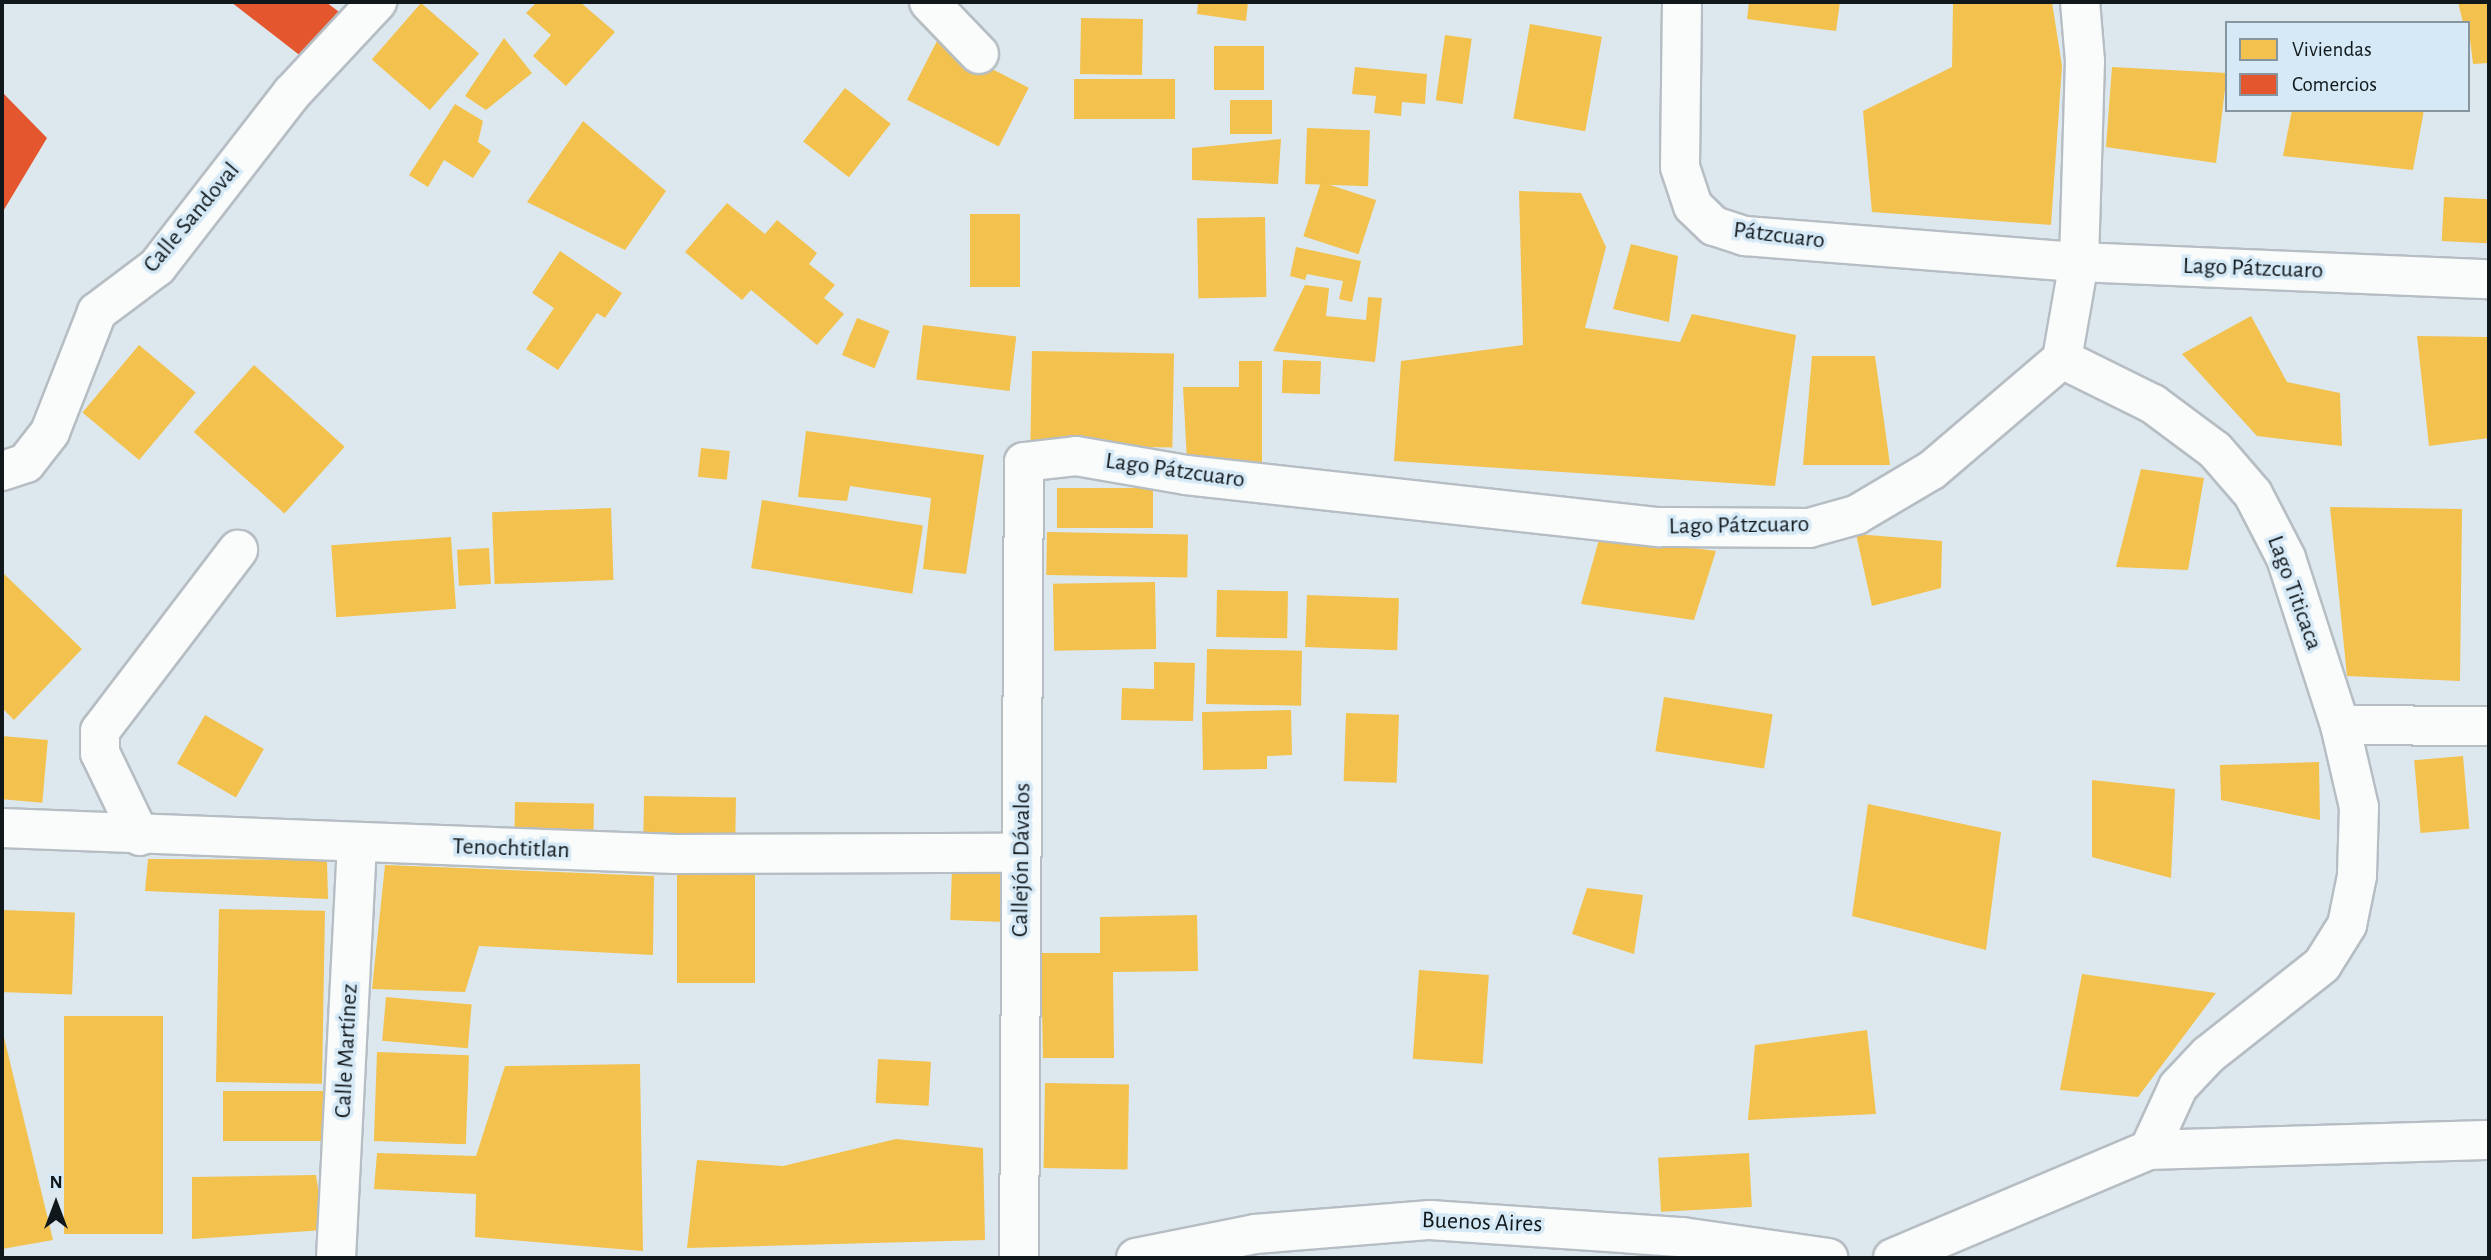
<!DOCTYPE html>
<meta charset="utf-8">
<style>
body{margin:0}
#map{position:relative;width:2491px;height:1260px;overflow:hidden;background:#dde8ee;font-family:"Alegreya Sans",sans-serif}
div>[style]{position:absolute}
.homes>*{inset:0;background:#f2c14e;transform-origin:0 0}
.shops>*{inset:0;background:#e4572e}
.roads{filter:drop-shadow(2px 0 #b6bec4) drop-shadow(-2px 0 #b6bec4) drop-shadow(0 2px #b6bec4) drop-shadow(0 -2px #b6bec4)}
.minor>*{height:38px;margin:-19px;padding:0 19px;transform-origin:19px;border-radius:19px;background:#fafcfc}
span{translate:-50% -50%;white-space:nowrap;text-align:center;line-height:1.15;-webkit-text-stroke:7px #d5e9f6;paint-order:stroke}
.street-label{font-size:24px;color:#11181c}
.frame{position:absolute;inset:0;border:4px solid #11181c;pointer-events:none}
.legend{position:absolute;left:2225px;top:21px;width:245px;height:91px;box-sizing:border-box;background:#d5e9f6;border:2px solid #87959f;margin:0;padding:9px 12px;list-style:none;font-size:21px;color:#11181c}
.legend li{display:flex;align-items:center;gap:14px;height:35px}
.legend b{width:35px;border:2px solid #87959f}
.north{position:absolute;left:21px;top:1169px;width:70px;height:70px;-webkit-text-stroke:5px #d5e9f6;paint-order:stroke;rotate:0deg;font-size:19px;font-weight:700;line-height:28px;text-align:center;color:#11181c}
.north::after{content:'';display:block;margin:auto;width:24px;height:32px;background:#11181c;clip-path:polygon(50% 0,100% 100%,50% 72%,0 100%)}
</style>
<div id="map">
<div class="homes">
<div style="clip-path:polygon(537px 2px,580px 2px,615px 32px,566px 86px,533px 56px,551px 35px,526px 13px)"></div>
<div style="clip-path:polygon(1198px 2px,1248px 2px,1246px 21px,1197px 14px)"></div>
<div style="clip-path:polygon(1749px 2px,1840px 2px,1836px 31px,1747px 19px)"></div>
<div style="clip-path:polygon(1953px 2px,2052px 2px,2062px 66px,2051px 225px,1872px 212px,1863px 111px,1952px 67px)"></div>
<div style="clip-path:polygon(2458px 2px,2489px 2px,2489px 63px,2473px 64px,2468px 23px,2463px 23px)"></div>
<div style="left:421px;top:3px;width:77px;height:75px;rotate:41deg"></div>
<div style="left:1081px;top:18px;width:62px;height:56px;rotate:1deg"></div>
<div style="left:1530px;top:24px;width:73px;height:96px;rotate:10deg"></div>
<div style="left:1445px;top:35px;width:27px;height:66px;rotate:8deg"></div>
<div style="clip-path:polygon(504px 38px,532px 73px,486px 110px,465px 96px)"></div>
<div style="left:937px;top:41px;width:103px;height:66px;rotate:27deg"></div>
<div style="left:1264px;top:46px;width:44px;height:50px;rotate:90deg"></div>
<div style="clip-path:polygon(1355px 67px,1427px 74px,1425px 104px,1402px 102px,1401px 116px,1374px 113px,1376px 96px,1352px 94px)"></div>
<div style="clip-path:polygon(2112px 67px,2227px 73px,2216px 163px,2106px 147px)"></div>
<div style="left:1074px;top:79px;width:101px;height:40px"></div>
<div style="left:845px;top:88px;width:58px;height:68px;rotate:38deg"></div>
<div style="left:1230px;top:100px;width:42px;height:34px"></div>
<div style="clip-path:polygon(455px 104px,483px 121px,478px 142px,491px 151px,473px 178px,444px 160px,428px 187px,409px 175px)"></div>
<div style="clip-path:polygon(2292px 110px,2424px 110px,2413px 170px,2283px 156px)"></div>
<div style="clip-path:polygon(583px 121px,666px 191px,625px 250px,527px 202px)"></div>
<div style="left:1307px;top:128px;width:63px;height:56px;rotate:2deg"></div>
<div style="clip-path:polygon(1281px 139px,1278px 184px,1192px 180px,1192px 148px)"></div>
<div style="left:1321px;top:182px;width:58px;height:57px;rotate:18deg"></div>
<div style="clip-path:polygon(1519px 191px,1581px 193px,1606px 247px,1585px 328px,1680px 342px,1692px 314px,1796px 335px,1775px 486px,1394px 461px,1401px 361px,1523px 345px)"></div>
<div style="left:2444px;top:197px;width:45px;height:44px;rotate:3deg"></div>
<div style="clip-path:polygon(727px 203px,765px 234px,777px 220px,817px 253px,809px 264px,835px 285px,824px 298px,844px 314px,817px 345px,751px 290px,742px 300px,685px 252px)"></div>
<div style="left:970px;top:214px;width:50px;height:73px"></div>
<div style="left:1265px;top:217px;width:80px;height:68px;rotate:89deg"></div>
<div style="clip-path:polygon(1631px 244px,1678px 256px,1669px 322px,1613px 309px)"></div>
<div style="clip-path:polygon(1296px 247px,1361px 261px,1352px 302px,1339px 299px,1343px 281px,1307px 274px,1305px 280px,1290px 276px)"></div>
<div style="clip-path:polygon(560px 251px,622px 293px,605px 318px,597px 313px,558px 370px,526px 349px,554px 308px,532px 293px)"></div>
<div style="clip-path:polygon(1305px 285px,1329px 288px,1326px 316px,1366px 320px,1368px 297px,1382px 298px,1375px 362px,1273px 351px)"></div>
<div style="clip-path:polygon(2251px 316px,2287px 382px,2340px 393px,2342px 446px,2257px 436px,2182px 354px)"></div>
<div style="left:857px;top:318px;width:35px;height:40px;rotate:22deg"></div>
<div style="left:923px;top:325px;width:94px;height:55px;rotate:7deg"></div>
<div style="clip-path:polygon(2417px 336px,2489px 337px,2489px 438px,2429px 446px)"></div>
<div style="left:139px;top:345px;width:74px;height:88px;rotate:40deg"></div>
<div style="left:1032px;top:351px;width:142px;height:94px;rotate:1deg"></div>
<div style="clip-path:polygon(1812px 356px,1875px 356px,1890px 465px,1803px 465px)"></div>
<div style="left:1283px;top:360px;width:38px;height:33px;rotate:2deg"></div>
<div style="clip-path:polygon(1239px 361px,1262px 361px,1262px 466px,1187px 461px,1183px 387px,1239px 387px)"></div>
<div style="left:254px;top:365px;width:122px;height:90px;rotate:42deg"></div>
<div style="clip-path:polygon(806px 431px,984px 455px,966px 574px,923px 569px,931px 498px,850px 486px,847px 501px,798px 497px)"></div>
<div style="left:701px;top:448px;width:29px;height:29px;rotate:6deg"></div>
<div style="clip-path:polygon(2141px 469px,2204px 478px,2188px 570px,2116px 567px)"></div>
<div style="left:1057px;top:488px;width:96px;height:40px"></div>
<div style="left:762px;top:500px;width:163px;height:69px;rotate:9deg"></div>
<div style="clip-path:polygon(2330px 507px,2462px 509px,2460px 681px,2347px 676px)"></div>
<div style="left:611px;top:508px;width:72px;height:119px;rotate:88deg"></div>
<div style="left:1047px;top:532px;width:141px;height:43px;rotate:1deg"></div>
<div style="clip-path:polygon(1856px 534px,1942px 541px,1941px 588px,1872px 606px)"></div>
<div style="clip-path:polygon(1600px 536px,1716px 551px,1694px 620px,1581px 604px)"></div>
<div style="left:451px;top:537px;width:72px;height:120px;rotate:86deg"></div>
<div style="left:489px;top:548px;width:36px;height:32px;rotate:87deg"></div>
<div style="clip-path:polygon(2px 572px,82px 649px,14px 720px,2px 708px)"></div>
<div style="left:1155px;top:582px;width:67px;height:102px;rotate:89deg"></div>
<div style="left:1217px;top:590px;width:71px;height:47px;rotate:1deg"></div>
<div style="left:1307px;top:595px;width:92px;height:52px;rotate:2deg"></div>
<div style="left:1207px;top:649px;width:95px;height:55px;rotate:1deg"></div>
<div style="clip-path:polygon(1154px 662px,1195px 663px,1193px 721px,1121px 720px,1122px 688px,1154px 689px)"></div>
<div style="left:1664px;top:697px;width:110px;height:55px;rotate:9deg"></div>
<div style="clip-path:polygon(1291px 710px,1292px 755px,1267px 756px,1267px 769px,1203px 770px,1202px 712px)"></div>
<div style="left:1346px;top:713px;width:53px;height:68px;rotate:2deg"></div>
<div style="left:205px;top:715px;width:68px;height:56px;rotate:30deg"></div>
<div style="left:2px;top:736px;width:46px;height:63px;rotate:5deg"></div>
<div style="left:2463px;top:756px;width:73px;height:49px;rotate:85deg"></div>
<div style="clip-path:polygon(2319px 762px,2320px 820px,2221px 800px,2220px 765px)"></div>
<div style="clip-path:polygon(2092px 780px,2175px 789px,2171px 878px,2092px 857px)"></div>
<div style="left:644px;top:796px;width:92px;height:41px;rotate:1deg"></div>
<div style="left:515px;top:802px;width:79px;height:28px;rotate:1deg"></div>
<div style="clip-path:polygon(1868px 804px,2001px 832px,1986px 950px,1852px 916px)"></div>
<div style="clip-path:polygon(148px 859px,327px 860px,328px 899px,145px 891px)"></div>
<div style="clip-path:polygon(385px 865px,654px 876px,653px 955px,479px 946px,465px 992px,372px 989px)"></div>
<div style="left:952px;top:869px;width:62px;height:51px;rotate:2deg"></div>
<div style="left:677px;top:871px;width:78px;height:112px"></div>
<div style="clip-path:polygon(1587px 888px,1643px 895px,1634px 954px,1572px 934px)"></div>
<div style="left:219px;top:909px;width:106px;height:173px;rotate:1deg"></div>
<div style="left:2px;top:910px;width:73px;height:82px;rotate:2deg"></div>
<div style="clip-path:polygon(1197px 915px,1198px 971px,1113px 972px,1114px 1058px,1043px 1058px,1041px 953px,1100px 953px,1100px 917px)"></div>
<div style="left:1419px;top:970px;width:70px;height:89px;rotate:4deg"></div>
<div style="clip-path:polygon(2082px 974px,2216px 993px,2138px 1097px,2060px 1090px)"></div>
<div style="left:386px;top:997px;width:86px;height:44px;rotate:5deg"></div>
<div style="left:64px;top:1016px;width:99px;height:218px"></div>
<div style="clip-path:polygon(2px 1029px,53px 1240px,2px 1249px)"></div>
<div style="clip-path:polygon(1867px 1030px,1876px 1114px,1748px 1120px,1755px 1045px)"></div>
<div style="left:377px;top:1052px;width:92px;height:89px;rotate:2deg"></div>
<div style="left:878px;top:1059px;width:53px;height:44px;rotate:3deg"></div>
<div style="clip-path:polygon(640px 1064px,643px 1251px,475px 1237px,476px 1194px,374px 1189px,377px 1153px,476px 1156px,505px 1066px)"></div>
<div style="left:1045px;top:1083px;width:84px;height:85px;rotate:1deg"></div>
<div style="left:223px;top:1091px;width:102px;height:50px"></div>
<div style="clip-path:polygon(896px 1139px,983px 1148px,985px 1240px,687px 1248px,697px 1160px,783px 1166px)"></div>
<div style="left:1749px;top:1153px;width:54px;height:91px;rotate:87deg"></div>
<div style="clip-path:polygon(316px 1175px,324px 1230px,192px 1239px,192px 1177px)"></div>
</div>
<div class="shops">
<div style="clip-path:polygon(231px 2px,326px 2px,347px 18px,311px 64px)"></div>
<div style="clip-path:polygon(4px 94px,47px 138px,2px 213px,2px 96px)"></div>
</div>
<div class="roads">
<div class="minor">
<div style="left:929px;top:2px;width:72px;rotate:46.1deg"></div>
<div style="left:1682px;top:2px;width:165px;rotate:90.7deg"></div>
<div style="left:1680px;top:167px;width:41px;rotate:71.6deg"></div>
<div style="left:1693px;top:206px;width:29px;rotate:44deg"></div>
<div style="left:1714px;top:226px;width:33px;rotate:18deg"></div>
<div style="left:1745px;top:236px;width:335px;rotate:4.5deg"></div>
<div style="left:2079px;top:262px;width:201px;rotate:-88.3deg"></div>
<div style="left:2085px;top:61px;width:59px;rotate:-94.8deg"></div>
<div style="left:2062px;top:359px;width:102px;rotate:26.3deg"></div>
<div style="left:2153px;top:404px;width:77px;rotate:36.6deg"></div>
<div style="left:2215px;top:450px;width:58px;rotate:49.2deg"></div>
<div style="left:2253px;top:494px;width:72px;rotate:62.7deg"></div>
<div style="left:2286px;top:558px;width:176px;rotate:72.1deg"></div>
<div style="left:2340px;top:725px;width:84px;rotate:77deg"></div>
<div style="left:2359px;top:807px;width:69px;rotate:91.7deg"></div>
<div style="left:2357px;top:876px;width:50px;rotate:101.5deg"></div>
<div style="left:2347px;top:925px;width:47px;rotate:122deg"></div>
<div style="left:2322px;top:965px;width:145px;rotate:141.7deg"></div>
<div style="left:2208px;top:1055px;width:44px;rotate:133.2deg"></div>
<div style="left:2178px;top:1087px;width:69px;rotate:114.7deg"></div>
<div style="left:2149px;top:1150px;width:340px;rotate:-1.7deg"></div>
<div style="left:2px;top:471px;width:25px;rotate:-18deg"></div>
<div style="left:26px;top:463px;width:39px;rotate:-52deg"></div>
<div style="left:50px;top:432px;width:129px;rotate:-68.6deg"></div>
<div style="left:97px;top:312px;width:75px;rotate:-36.9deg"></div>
<div style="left:157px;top:267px;width:220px;rotate:-52.2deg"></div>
<div style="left:292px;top:93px;width:125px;rotate:-47deg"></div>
<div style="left:2340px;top:725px;width:149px;rotate:0.4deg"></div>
<div style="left:2px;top:828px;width:674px;rotate:2.21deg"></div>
<div style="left:675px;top:854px;width:346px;rotate:-0.2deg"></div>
<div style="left:140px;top:836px;width:92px;rotate:-115.7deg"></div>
<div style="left:100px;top:753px;width:22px;rotate:-90deg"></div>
<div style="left:100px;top:731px;width:228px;rotate:-52.7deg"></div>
<div style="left:336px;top:1258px;width:415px;rotate:-87.1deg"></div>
<div style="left:1019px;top:1258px;width:796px;rotate:-89.64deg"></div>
<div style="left:1024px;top:462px;width:52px;rotate:-6.6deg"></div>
<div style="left:1076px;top:456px;width:112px;rotate:9.8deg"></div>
<div style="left:1186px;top:475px;width:477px;rotate:6.3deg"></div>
<div style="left:1660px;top:527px;width:149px;rotate:0.4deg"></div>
<div style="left:1809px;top:528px;width:49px;rotate:-15.5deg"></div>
<div style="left:1856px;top:515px;width:88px;rotate:-30.6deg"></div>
<div style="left:1932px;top:470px;width:171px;rotate:-40.5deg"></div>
<div style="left:2062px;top:359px;width:98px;rotate:-80.1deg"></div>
<div style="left:2079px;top:262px;width:410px;rotate:2.4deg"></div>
<div style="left:1136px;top:1258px;width:121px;rotate:-11.4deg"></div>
<div style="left:1255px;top:1234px;width:176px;rotate:-4.6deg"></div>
<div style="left:1430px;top:1220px;width:253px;rotate:3.9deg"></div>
<div style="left:1682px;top:1237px;width:148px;rotate:8.2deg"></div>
<div style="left:1893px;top:1258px;width:278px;rotate:-22.9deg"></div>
</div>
</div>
<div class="street-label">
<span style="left:192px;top:218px;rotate:-50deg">Calle Sandoval</span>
<span style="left:1779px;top:236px;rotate:7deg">Pátzcuaro</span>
<span style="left:2253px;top:269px;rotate:2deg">Lago Pátzcuaro</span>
<span style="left:1175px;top:471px;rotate:8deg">Lago Pátzcuaro</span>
<span style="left:1739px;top:526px;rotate:-1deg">Lago Pátzcuaro</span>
<span style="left:2294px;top:593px;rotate:70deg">Lago Titicaca</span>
<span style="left:511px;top:849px;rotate:2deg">Tenochtitlan</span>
<span style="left:1022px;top:860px;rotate:-89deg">Callejón Dávalos</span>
<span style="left:347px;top:1051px;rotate:-87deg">Calle Martínez</span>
<span style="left:1482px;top:1223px;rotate:2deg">Buenos Aires</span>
</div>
<div class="frame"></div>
<ul class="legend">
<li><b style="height:19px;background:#f2c14e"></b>Viviendas</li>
<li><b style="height:19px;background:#e4572e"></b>Comercios</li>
</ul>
<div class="north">N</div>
</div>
